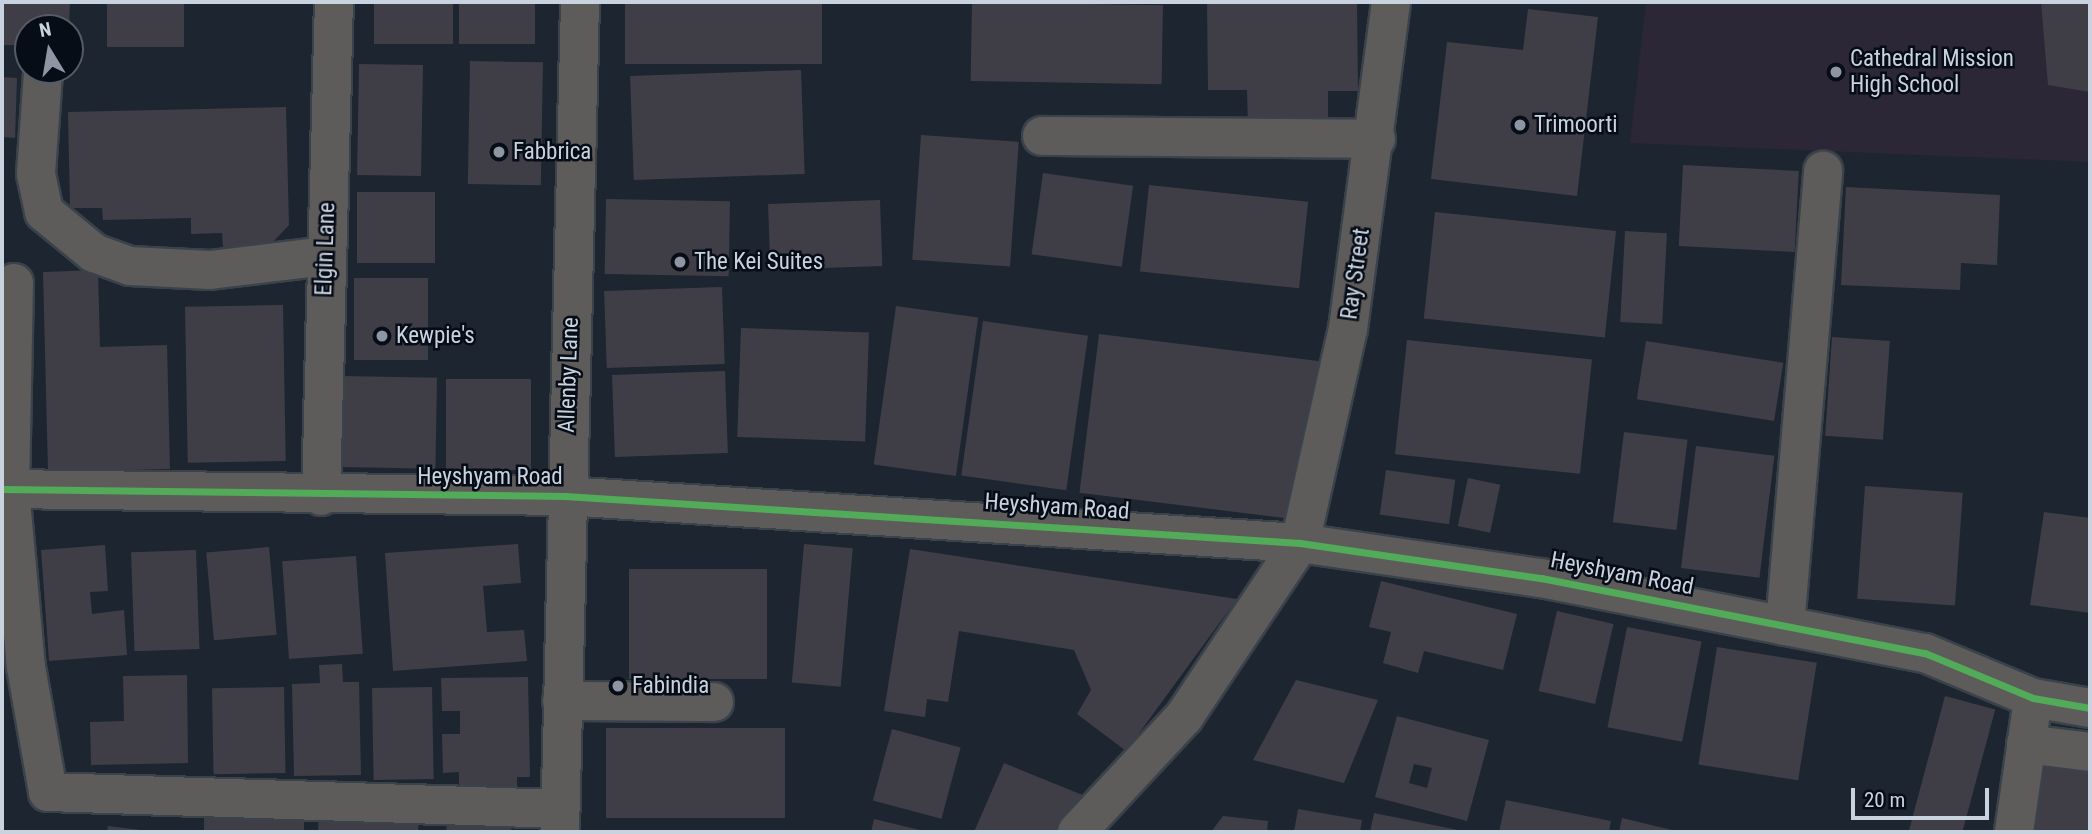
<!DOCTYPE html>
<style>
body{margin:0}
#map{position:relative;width:2092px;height:834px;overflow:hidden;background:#1d2530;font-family:"Roboto Condensed",sans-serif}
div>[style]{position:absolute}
.education>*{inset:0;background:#2c2736}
.building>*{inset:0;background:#3f3e47;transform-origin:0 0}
.roads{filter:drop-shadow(2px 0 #3a424a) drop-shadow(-2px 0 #3a424a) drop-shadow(0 2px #3a424a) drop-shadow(0 -2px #3a424a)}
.minor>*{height:38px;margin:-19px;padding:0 19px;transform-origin:19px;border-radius:19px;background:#5e5b5b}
.cycleway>*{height:7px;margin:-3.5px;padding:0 3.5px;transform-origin:3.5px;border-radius:3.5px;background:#51ab58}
.dots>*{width:19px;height:19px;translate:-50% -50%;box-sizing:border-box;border:4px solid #070d16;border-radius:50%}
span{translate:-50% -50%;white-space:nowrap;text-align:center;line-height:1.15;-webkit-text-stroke:5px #070d16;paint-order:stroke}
.poi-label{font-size:23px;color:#c9d3e0}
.left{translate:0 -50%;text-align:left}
.street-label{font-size:23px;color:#c9d3e0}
.frame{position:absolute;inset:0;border:4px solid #c9d3e0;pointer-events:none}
.north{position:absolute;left:14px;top:14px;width:70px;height:70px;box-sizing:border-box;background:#070d16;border:2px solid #555c67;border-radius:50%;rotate:349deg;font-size:19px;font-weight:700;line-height:28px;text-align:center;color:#c9d3e0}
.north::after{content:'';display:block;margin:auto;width:24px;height:32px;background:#8d96a2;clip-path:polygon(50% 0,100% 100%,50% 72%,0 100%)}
.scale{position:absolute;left:1851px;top:788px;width:138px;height:32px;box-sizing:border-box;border:4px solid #c9d3e0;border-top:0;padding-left:9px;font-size:21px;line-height:24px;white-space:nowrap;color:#c9d3e0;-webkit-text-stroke:5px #070d16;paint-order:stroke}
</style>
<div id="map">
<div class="education">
<div style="clip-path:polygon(1646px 2px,2090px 2px,2090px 162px,1630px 143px)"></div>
</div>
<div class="building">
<div style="clip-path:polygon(2px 2px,70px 2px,69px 28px,28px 28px,28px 45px,2px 45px)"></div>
<div style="left:107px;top:2px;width:77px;height:45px"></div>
<div style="left:374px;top:2px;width:79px;height:42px"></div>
<div style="left:459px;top:2px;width:76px;height:42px"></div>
<div style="left:625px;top:2px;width:197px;height:62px"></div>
<div style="left:972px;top:2px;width:191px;height:79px;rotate:1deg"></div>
<div style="clip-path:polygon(1207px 2px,1357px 2px,1358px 91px,1328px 91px,1328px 126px,1248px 127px,1247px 90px,1208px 90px)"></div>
<div style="clip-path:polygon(2041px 2px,2090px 2px,2090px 92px,2048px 85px)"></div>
<div style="clip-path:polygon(1528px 9px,1598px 17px,1577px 196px,1431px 179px,1447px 42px,1523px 50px)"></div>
<div style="left:470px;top:61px;width:73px;height:123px;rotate:1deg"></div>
<div style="left:359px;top:64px;width:64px;height:111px;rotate:1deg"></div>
<div style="left:801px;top:70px;width:104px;height:171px;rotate:88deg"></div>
<div style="clip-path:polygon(2px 77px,17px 78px,15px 138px,2px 137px)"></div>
<div style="clip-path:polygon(286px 107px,289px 225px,270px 245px,223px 247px,222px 233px,191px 234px,191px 218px,103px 220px,102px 208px,70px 208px,68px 112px)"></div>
<div style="left:921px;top:135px;width:98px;height:125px;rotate:4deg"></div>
<div style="left:1683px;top:165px;width:116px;height:81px;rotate:3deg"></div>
<div style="left:1043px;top:173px;width:91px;height:82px;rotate:8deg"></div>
<div style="left:1149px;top:185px;width:160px;height:87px;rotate:6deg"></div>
<div style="clip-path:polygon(1846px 187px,2000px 195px,1997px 265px,1961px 263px,1960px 290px,1841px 285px)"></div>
<div style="left:357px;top:192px;width:78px;height:71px"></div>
<div style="left:606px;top:199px;width:124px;height:75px;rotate:1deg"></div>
<div style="left:880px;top:200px;width:66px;height:112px;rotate:88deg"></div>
<div style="left:1435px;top:212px;width:182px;height:107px;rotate:6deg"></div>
<div style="left:1625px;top:231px;width:42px;height:91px;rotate:3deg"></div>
<div style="clip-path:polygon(98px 270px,100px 347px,167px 345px,170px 469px,48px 472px,43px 272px)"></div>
<div style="left:354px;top:278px;width:74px;height:82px"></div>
<div style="left:722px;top:287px;width:77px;height:118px;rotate:88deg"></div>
<div style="left:283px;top:305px;width:156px;height:98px;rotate:89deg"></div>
<div style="left:896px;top:306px;width:83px;height:160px;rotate:8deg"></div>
<div style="left:983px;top:321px;width:106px;height:156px;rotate:8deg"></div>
<div style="left:741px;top:328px;width:128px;height:109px;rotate:2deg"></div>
<div style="left:1099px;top:334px;width:227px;height:160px;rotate:7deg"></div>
<div style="left:1832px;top:337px;width:58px;height:99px;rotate:4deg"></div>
<div style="left:1407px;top:340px;width:186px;height:115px;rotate:6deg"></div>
<div style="left:1646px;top:341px;width:139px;height:59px;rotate:9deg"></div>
<div style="left:725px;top:371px;width:82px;height:113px;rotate:88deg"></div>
<div style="left:342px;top:376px;width:95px;height:91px;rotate:1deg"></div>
<div style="left:531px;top:379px;width:91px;height:85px;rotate:90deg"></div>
<div style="left:1624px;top:432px;width:64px;height:91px;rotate:7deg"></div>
<div style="left:1696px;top:446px;width:79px;height:123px;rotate:7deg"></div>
<div style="left:1386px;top:470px;width:70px;height:45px;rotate:8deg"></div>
<div style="left:1468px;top:478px;width:33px;height:49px;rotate:12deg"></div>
<div style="left:1865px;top:486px;width:98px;height:113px;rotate:4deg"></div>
<div style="clip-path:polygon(2044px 512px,2090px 518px,2090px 613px,2030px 605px)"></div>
<div style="clip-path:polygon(518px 544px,521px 583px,483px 586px,487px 632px,524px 630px,527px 661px,393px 671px,385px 553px)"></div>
<div style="left:804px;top:544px;width:49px;height:139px;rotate:5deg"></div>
<div style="clip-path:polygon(105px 545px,108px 591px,90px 592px,92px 614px,124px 610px,127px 655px,49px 661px,41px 550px)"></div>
<div style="left:269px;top:547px;width:88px;height:63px;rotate:85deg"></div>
<div style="clip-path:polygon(910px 549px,1237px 599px,1126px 751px,1077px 714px,1091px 690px,1074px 650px,959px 631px,948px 702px,927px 699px,925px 717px,884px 711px)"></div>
<div style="left:196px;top:550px;width:99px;height:65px;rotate:88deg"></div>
<div style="left:356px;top:556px;width:98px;height:74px;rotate:86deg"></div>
<div style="left:629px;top:569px;width:138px;height:110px"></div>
<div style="clip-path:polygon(1381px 581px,1517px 614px,1503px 670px,1424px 651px,1418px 673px,1383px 663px,1391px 632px,1369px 627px)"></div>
<div style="left:1557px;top:611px;width:58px;height:82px;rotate:13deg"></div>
<div style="left:1627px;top:627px;width:76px;height:102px;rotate:11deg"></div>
<div style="left:1717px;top:647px;width:101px;height:119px;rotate:9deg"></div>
<div style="clip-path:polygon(342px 664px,343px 682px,359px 682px,361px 775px,294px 776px,292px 684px,320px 683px,319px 665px)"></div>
<div style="clip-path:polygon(187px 675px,188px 763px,91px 765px,90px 722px,124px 721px,123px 676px)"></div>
<div style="clip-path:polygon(528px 677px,530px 777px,517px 777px,517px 789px,459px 790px,459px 772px,443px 773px,442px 734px,460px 734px,460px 711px,442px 711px,441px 678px)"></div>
<div style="clip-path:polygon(1296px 680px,1378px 700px,1344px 783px,1253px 760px)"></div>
<div style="left:284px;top:687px;width:86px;height:72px;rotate:89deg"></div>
<div style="left:432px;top:687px;width:92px;height:60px;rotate:89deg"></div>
<div style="left:1945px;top:696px;width:52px;height:140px;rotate:15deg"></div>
<div style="clip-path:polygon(evenodd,1397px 716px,1489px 740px,1467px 821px,1375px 797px,1397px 716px,1414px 764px,1432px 768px,1427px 788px,1409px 783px,1414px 764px)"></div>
<div style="left:606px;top:728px;width:179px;height:90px"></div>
<div style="left:892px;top:729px;width:71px;height:74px;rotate:15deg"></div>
<div style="clip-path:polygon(2045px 760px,2090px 766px,2090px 832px,2034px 832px)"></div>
<div style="clip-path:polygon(1004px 763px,1090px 798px,1053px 832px,974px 832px)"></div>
<div style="clip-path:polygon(1506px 800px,1611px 821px,1609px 832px,1499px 832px)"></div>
<div style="left:204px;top:809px;width:100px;height:23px"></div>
<div style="clip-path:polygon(1298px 809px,1362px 820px,1360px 832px,1294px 832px)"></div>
<div style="clip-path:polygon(319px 812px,419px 818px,418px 832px,318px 832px)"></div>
<div style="left:447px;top:813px;width:65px;height:19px;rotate:2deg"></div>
<div style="clip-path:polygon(1374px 813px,1463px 831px,1463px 832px,1370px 832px)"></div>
<div style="clip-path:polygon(1223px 816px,1268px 821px,1267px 832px,1211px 832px)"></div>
<div style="clip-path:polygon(1622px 818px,1676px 831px,1676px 832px,1619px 832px)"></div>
<div style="clip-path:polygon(874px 819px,924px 831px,924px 832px,871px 832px)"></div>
<div style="clip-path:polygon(108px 826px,149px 831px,149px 832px,107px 832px)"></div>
</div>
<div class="roads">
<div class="minor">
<div style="left:43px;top:73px;width:101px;rotate:94deg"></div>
<div style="left:36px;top:174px;width:39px;rotate:78deg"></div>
<div style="left:44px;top:212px;width:65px;rotate:39.4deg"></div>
<div style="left:94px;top:253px;width:38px;rotate:20deg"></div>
<div style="left:130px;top:266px;width:80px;rotate:2.9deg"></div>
<div style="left:210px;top:270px;width:116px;rotate:-6.9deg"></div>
<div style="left:1042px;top:136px;width:334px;rotate:0.5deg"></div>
<div style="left:14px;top:283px;width:206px;rotate:91.1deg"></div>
<div style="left:10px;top:489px;width:179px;rotate:84.9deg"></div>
<div style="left:26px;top:667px;width:127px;rotate:80deg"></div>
<div style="left:48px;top:792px;width:512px;rotate:1.9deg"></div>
<div style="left:2px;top:489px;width:563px;rotate:0.71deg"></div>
<div style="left:565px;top:496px;width:737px;rotate:3.66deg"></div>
<div style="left:1300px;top:543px;width:244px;rotate:8.3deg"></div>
<div style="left:1541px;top:578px;width:391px;rotate:11.1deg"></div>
<div style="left:1925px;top:653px;width:117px;rotate:22.6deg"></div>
<div style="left:2033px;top:698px;width:58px;rotate:10deg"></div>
<div style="left:321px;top:496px;width:494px;rotate:-88.5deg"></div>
<div style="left:1785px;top:626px;width:457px;rotate:-85.2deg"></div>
<div style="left:562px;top:701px;width:152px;rotate:0.4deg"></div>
<div style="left:2026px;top:744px;width:64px;rotate:7.1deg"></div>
<div style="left:560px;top:832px;width:830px;rotate:-88.62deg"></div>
<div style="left:1077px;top:832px;width:157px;rotate:-47.1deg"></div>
<div style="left:1184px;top:717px;width:209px;rotate:-56.3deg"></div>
<div style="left:1300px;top:543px;width:219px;rotate:-77.4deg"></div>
<div style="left:1348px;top:329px;width:330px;rotate:-82.5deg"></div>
<div style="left:2014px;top:832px;width:135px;rotate:-81.9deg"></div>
</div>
</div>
<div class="cycleway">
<div style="left:2px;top:489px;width:563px;rotate:0.71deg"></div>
<div style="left:565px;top:496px;width:737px;rotate:3.66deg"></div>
<div style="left:1300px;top:543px;width:244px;rotate:8.3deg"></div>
<div style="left:1541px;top:578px;width:391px;rotate:11.1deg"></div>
<div style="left:1925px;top:653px;width:117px;rotate:22.6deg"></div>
<div style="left:2033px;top:698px;width:58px;rotate:10deg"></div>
</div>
<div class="dots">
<div style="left:1836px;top:72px;background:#8d96a2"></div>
<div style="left:1520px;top:125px;background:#8d96a2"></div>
<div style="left:499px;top:152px;background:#8d96a2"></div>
<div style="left:680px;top:262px;background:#8d96a2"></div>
<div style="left:382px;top:336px;background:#8d96a2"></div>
<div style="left:618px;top:686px;background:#8d96a2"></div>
</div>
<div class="poi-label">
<span class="left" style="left:1850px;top:72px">Cathedral Mission<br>High School</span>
<span class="left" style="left:1534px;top:125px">Trimoorti</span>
<span class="left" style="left:513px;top:152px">Fabbrica</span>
<span class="left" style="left:694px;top:262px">The Kei Suites</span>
<span class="left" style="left:396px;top:336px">Kewpie's</span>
<span class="left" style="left:632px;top:686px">Fabindia</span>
</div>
<div class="street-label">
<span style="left:326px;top:249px;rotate:-88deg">Elgin Lane</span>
<span style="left:1356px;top:274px;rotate:-82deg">Ray Street</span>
<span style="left:569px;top:375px;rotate:-88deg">Allenby Lane</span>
<span style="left:490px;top:477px">Heyshyam Road</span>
<span style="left:1057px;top:507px;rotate:4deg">Heyshyam Road</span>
<span style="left:1622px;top:574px;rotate:11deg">Heyshyam Road</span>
</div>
<div class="frame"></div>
<div class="north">N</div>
<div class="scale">20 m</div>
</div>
